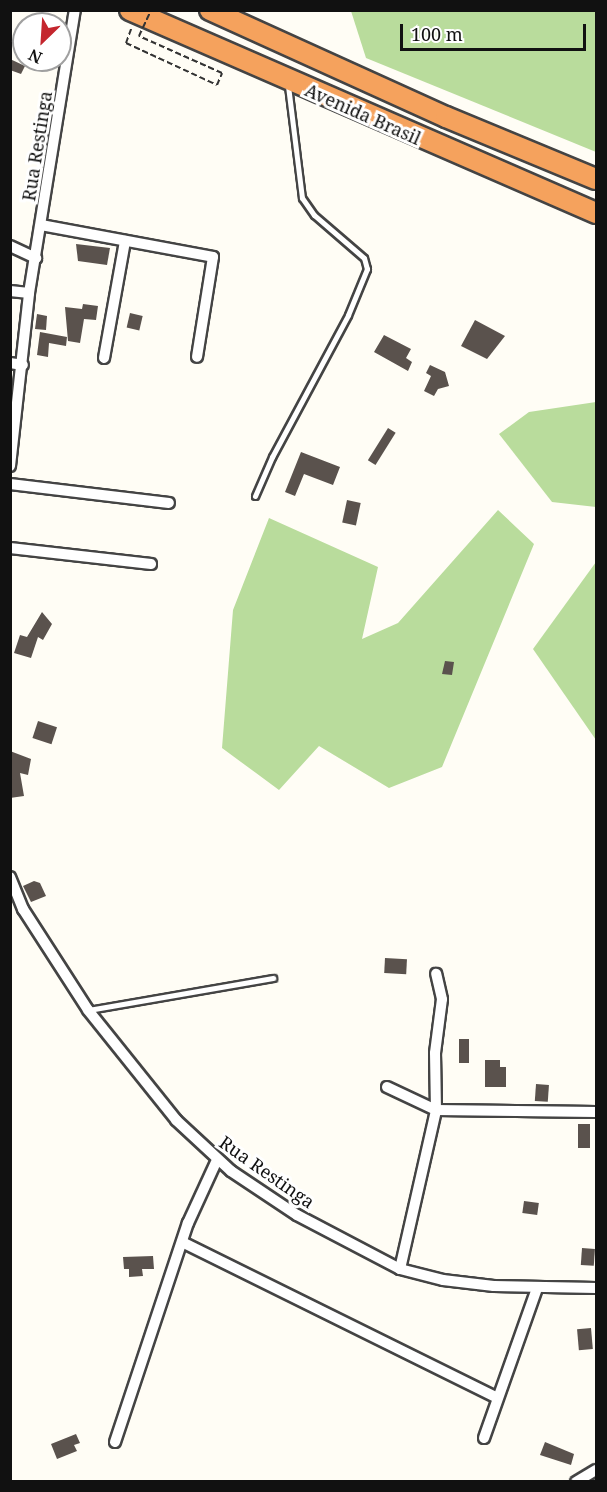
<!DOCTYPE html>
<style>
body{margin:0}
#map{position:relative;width:607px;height:1492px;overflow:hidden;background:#fffdf5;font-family:"Noto Serif",serif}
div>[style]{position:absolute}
.forest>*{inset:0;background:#b9dc9c}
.building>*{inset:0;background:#5a524d;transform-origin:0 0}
.path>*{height:2px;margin-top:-1px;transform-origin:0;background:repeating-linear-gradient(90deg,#333 0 6px,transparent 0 9px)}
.roads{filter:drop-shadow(2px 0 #444) drop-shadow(-2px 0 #444) drop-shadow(0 2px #444) drop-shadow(0 -2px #444)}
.lane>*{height:5px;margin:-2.5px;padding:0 2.5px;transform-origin:2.5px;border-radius:2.5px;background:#fff}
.street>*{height:10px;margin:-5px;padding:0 5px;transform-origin:5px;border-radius:5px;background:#fff}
.highway>*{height:20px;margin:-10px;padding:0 10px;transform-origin:10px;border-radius:10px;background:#f5a25d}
.path-bridge>*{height:2px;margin-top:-1px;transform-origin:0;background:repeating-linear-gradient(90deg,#333 0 6px,transparent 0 9px)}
span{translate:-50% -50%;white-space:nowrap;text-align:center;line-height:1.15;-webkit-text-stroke:6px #fff;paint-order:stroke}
.street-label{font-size:18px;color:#111}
.frame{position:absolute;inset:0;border:12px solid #111;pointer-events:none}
.north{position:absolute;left:12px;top:12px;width:60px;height:60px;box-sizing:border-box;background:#fff;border:2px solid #a0a0a0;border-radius:50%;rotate:205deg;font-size:16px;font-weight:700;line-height:24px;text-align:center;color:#111}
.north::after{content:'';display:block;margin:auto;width:21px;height:27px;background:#c4262e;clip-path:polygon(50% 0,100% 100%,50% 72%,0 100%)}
.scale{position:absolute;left:400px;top:24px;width:186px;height:27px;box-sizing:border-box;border:3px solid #111;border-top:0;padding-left:8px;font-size:18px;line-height:21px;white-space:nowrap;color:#111;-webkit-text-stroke:4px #fff;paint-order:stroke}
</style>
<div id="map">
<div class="forest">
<div style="clip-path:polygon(351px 11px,596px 11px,596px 152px,366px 58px)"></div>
<div style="clip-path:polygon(596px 402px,596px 507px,552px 502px,499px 434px,529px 412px)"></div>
<div style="clip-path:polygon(498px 510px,534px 544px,442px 767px,389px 788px,319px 746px,279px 790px,222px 748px,233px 610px,269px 518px,378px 567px,362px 639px,398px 623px)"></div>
<div style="clip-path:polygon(596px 562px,596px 740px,533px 649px)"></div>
</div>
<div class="building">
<div style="clip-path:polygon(10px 59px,25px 66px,21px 74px,10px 70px)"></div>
<div style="clip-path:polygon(76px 244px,110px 248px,107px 265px,78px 261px)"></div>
<div style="clip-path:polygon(83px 304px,98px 306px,96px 320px,84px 319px,80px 343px,68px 341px,65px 307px,82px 309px)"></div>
<div style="left:130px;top:313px;width:13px;height:15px;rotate:13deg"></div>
<div style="clip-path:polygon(37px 314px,47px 316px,46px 330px,35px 329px)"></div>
<div style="clip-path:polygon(475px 320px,505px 336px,487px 359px,461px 346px)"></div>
<div style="clip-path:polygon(40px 332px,67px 337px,66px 346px,49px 343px,48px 357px,37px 355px)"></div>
<div style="clip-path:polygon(384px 335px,411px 349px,406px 358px,412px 362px,408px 371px,374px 352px)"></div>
<div style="clip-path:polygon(430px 365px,445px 372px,449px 386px,438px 389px,434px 396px,424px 391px,431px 376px,426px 373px)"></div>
<div style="left:388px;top:428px;width:9px;height:38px;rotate:32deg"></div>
<div style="clip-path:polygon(301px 452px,340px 467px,333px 485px,304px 474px,295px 496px,285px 492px)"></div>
<div style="left:347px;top:500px;width:14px;height:23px;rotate:12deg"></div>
<div style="clip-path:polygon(42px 612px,52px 624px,43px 640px,38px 637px,31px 658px,14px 653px,20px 635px,27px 637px)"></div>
<div style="clip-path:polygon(445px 661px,454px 662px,452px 675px,442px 674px)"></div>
<div style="left:38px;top:721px;width:20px;height:18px;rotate:18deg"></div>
<div style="clip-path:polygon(10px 751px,31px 759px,28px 775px,20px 773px,24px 796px,10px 798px)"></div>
<div style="clip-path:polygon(34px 881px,40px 883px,46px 896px,31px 902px,23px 886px)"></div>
<div style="left:385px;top:958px;width:22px;height:15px;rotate:3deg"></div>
<div style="left:469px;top:1039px;width:24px;height:10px;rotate:90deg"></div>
<div style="clip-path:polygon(485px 1060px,500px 1060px,500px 1067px,506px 1067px,506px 1087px,485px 1087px)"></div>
<div style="left:536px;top:1084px;width:13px;height:17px;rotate:4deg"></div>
<div style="left:578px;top:1124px;width:12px;height:24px"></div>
<div style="left:524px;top:1201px;width:15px;height:12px;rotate:8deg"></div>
<div style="left:582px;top:1248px;width:13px;height:17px;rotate:4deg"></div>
<div style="clip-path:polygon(153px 1256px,154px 1269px,142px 1269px,143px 1276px,129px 1277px,129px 1269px,124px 1269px,123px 1257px)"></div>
<div style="left:591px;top:1328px;width:21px;height:14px;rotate:85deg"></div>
<div style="clip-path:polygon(76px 1434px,80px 1443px,74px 1445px,77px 1451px,57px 1459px,51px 1444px)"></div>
<div style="clip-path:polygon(545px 1442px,574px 1454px,571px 1465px,540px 1455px)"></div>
</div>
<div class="path">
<div style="left:126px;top:43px;width:15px;rotate:-70deg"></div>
</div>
<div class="roads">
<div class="lane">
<div style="left:255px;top:496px;width:43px;rotate:-66.4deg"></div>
<div style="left:272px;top:457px;width:161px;rotate:-61.8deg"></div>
<div style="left:348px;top:315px;width:50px;rotate:-67.6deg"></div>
<div style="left:367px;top:269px;width:11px;rotate:-105deg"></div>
<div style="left:364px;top:258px;width:66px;rotate:-139.3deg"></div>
<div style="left:314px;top:215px;width:21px;rotate:-125deg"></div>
<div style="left:302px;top:198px;width:114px;rotate:-97.1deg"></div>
<div style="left:88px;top:1010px;width:188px;rotate:-9.8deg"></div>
</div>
<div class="street">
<div style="left:41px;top:225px;width:175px;rotate:10.5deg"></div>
<div style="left:213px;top:257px;width:101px;rotate:99.1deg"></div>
<div style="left:10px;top:246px;width:29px;rotate:25deg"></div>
<div style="left:10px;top:291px;width:19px;rotate:6deg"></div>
<div style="left:104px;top:358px;width:119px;rotate:-79.8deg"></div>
<div style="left:10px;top:363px;width:13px;rotate:9deg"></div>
<div style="left:10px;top:466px;width:174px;rotate:-83.7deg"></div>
<div style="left:29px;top:293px;width:287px;rotate:-80.8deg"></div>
<div style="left:10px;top:484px;width:160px;rotate:6.8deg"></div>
<div style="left:10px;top:548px;width:142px;rotate:6.5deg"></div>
<div style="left:10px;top:877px;width:35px;rotate:68deg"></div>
<div style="left:23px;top:909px;width:120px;rotate:57.2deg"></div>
<div style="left:88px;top:1010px;width:141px;rotate:51.3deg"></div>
<div style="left:176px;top:1120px;width:75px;rotate:42.8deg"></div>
<div style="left:231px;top:1171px;width:79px;rotate:33.7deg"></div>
<div style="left:297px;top:1215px;width:116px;rotate:27.7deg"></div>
<div style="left:400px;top:1269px;width:44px;rotate:14.3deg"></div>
<div style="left:443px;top:1280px;width:51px;rotate:6.7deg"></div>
<div style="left:494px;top:1286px;width:102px;rotate:1.1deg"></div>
<div style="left:387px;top:1087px;width:54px;rotate:25.1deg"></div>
<div style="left:436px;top:1110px;width:160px;rotate:0.7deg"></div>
<div style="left:182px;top:1242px;width:352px;rotate:26.3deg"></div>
<div style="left:400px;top:1269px;width:163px;rotate:-77.2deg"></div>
<div style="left:436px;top:1110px;width:57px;rotate:-91deg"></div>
<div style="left:435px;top:1053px;width:54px;rotate:-82.6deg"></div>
<div style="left:442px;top:999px;width:26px;rotate:-103deg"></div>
<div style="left:484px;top:1438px;width:159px;rotate:-70.5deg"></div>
<div style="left:115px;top:1442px;width:231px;rotate:-71.6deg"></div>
<div style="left:188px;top:1223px;width:69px;rotate:-65.3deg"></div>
<div style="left:576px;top:1482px;width:23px;rotate:-31deg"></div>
</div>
<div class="highway">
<div style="left:130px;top:10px;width:508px;rotate:23.54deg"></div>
<div style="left:210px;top:10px;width:259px;rotate:24.4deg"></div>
<div style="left:446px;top:117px;width:162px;rotate:22.5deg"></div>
</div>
</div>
<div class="path-bridge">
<div style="left:126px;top:43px;width:100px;rotate:24.8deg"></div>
<div style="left:217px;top:85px;width:13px;rotate:-67deg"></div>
<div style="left:222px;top:73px;width:91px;rotate:-156deg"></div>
<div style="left:139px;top:36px;width:29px;rotate:-65deg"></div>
</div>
<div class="street-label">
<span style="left:363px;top:114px;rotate:24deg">Avenida Brasil</span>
<span style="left:37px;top:146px;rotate:-81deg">Rua Restinga</span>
<span style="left:267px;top:1172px;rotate:35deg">Rua Restinga</span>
</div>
<div class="frame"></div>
<div class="north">N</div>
<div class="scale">100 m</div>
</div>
